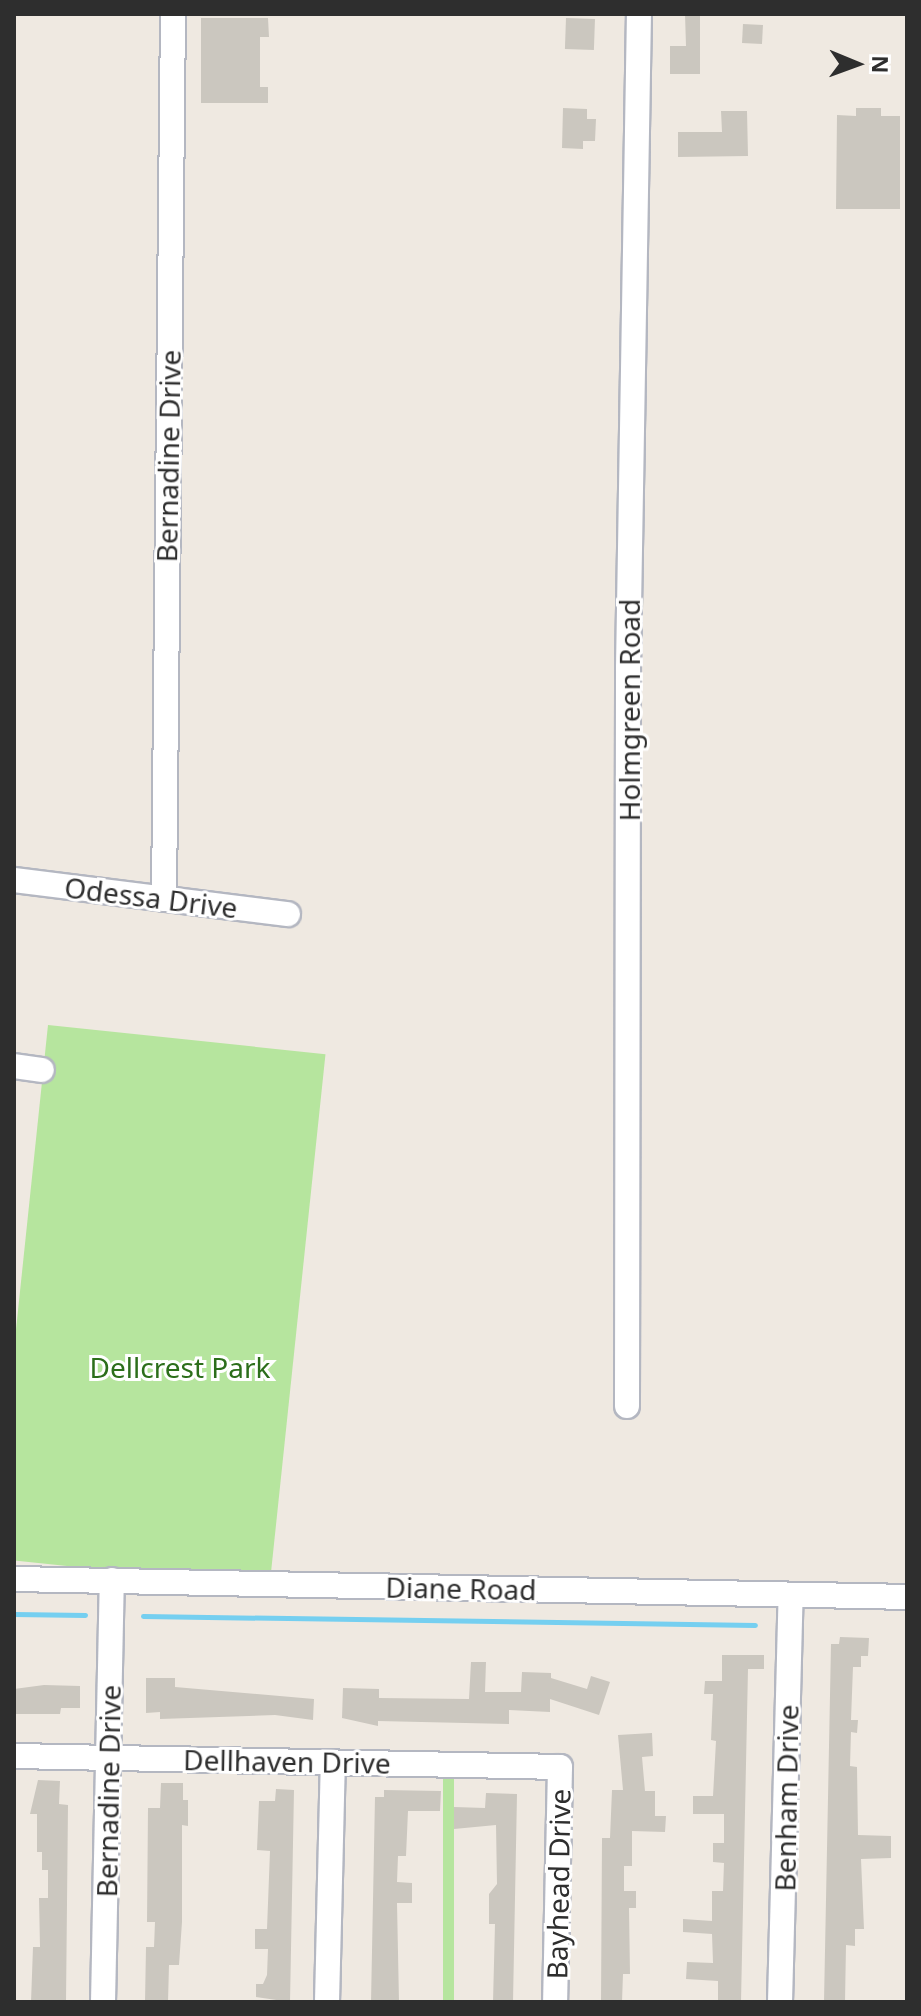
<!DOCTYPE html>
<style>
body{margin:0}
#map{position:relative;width:921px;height:2016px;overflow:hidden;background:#efe9e1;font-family:"Noto Sans",sans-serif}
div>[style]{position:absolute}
.green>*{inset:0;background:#b6e59e;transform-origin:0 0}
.stream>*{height:5px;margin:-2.5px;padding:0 2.5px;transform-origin:2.5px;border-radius:2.5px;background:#75cff0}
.building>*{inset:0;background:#cbc7bf;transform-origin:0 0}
.roads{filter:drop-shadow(2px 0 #b4b7c1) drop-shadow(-2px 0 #b4b7c1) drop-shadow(0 2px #b4b7c1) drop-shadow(0 -2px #b4b7c1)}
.minor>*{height:24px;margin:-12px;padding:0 12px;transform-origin:12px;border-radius:12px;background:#fff}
span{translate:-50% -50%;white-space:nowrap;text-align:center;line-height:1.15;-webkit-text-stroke:6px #fff;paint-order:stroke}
.street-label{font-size:28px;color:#2e2e2e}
.park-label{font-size:28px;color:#2c6e1b}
.frame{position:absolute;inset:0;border:16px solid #2e2e2e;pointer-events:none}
.north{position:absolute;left:817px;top:24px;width:80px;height:80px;-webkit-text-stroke:6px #fff;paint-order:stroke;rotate:91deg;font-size:22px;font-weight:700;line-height:32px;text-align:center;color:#2e2e2e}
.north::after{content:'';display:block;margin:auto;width:28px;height:36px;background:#2e2e2e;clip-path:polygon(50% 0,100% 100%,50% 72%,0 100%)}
</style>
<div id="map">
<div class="green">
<div style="left:48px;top:1025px;width:279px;height:536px;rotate:6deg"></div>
<div style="left:443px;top:1776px;width:11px;height:226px"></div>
</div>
<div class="stream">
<div style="left:14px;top:1614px;width:71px;rotate:0.8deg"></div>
<div style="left:143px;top:1616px;width:612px;rotate:0.84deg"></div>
</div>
<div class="building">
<div style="clip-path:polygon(685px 14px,700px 14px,700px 74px,670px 74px,670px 46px,686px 46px)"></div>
<div style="clip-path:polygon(201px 18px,268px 18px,269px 37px,260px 37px,260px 87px,268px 87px,268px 103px,201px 103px)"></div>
<div style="left:566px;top:18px;width:29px;height:31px;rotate:2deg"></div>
<div style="left:743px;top:24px;width:20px;height:19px;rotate:3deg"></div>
<div style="clip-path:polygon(563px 108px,587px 109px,587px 119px,596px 119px,595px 141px,583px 141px,583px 149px,562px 148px)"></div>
<div style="clip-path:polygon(856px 108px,881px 108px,881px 116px,900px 116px,900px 209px,836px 209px,837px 115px,856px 116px)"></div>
<div style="clip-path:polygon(721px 111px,747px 111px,748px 156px,678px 157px,678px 132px,722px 132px)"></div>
<div style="clip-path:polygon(840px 1637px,869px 1638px,868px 1656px,861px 1656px,861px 1667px,853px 1667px,851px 1720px,858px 1720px,857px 1733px,851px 1732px,850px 1766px,857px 1767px,858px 1835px,891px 1836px,891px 1858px,861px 1859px,864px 1929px,855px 1929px,855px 1946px,846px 1945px,845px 2002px,824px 2002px,831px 1644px,839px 1644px)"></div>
<div style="clip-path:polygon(722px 1655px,764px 1655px,764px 1669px,748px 1669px,741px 2002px,718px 2002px,718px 1981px,686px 1979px,687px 1962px,713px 1963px,712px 1934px,683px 1932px,683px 1919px,712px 1921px,712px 1891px,723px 1891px,724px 1863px,713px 1862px,713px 1843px,724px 1843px,724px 1814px,693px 1814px,693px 1796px,713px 1796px,716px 1741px,711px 1740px,713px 1694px,704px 1694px,705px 1681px,722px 1681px)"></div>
<div style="clip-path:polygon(471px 1662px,486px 1662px,485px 1692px,521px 1692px,522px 1672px,551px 1673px,551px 1678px,587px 1689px,591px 1676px,610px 1682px,599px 1715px,550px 1699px,550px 1712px,509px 1710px,509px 1724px,378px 1721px,378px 1726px,342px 1718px,343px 1688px,379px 1689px,379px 1698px,469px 1699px)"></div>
<div style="clip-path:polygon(146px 1678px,175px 1678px,175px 1687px,314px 1699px,313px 1720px,275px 1715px,160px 1719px,160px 1712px,146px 1713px)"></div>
<div style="clip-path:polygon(44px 1685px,80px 1686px,80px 1708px,61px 1708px,60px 1714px,14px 1714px,14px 1689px)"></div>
<div style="clip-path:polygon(652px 1733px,653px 1756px,642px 1757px,645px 1791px,655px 1791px,655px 1816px,666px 1816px,665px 1832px,632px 1831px,632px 1866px,624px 1866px,624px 1891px,636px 1891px,636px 1908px,629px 1908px,630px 1974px,623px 1974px,622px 2002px,601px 2002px,602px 1838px,610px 1838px,612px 1790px,623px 1790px,618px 1735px)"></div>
<div style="clip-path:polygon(38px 1780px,60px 1781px,59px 1804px,68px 1805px,66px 2002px,31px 2002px,33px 1947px,40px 1947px,39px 1898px,48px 1898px,48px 1870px,42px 1870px,42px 1852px,37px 1852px,37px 1814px,30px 1814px)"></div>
<div style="clip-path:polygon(161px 1783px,183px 1783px,183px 1800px,188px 1800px,188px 1826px,182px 1825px,182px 1922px,179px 1965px,169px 1965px,168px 2002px,145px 2002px,146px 1947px,154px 1947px,155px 1922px,147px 1922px,148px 1808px,160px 1808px)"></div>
<div style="clip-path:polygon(276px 1789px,294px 1790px,290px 2002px,256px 1997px,256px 1984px,263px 1984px,267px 1975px,268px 1949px,255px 1949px,255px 1929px,267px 1929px,270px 1851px,257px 1850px,259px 1801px,275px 1801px)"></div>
<div style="clip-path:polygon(384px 1790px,441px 1791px,440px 1811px,408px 1811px,406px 1856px,398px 1856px,397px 1882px,412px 1883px,412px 1903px,397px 1903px,399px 2002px,371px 2002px,375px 1797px,384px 1797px)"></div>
<div style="clip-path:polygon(486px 1793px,517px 1794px,513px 2002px,493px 2002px,495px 1924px,489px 1924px,489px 1894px,497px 1884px,496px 1825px,454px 1829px,454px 1807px,485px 1808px)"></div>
</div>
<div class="roads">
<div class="minor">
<div style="left:14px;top:880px;width:276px;rotate:7.1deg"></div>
<div style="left:164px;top:899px;width:885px;rotate:-89.42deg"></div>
<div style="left:14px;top:1066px;width:28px;rotate:8deg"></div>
<div style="left:627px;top:1406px;width:738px;rotate:-89.92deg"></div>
<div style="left:628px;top:668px;width:654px;rotate:-89.04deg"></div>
<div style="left:14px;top:1579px;width:893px;rotate:1.15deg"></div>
<div style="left:14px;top:1756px;width:546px;rotate:1.15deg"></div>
<div style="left:560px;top:1767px;width:235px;rotate:91.2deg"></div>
<div style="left:103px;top:2002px;width:422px;rotate:-88.8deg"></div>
<div style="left:327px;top:2002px;width:239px;rotate:-88.6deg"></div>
<div style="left:780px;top:2002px;width:407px;rotate:-88.5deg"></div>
</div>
</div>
<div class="street-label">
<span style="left:168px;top:456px;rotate:-89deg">Bernadine Drive</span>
<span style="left:629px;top:710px;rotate:-90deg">Holmgreen Road</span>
<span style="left:151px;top:897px;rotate:7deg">Odessa Drive</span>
<span style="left:461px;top:1588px;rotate:1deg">Diane Road</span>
<span style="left:287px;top:1761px;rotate:1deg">Dellhaven Drive</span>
<span style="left:108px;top:1791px;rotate:-89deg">Bernadine Drive</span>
<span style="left:786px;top:1798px;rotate:-89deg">Benham Drive</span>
<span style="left:558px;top:1884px;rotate:-89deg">Bayhead Drive</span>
</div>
<div class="park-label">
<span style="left:180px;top:1367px">Dellcrest Park</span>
</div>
<div class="frame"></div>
<div class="north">N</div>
</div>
